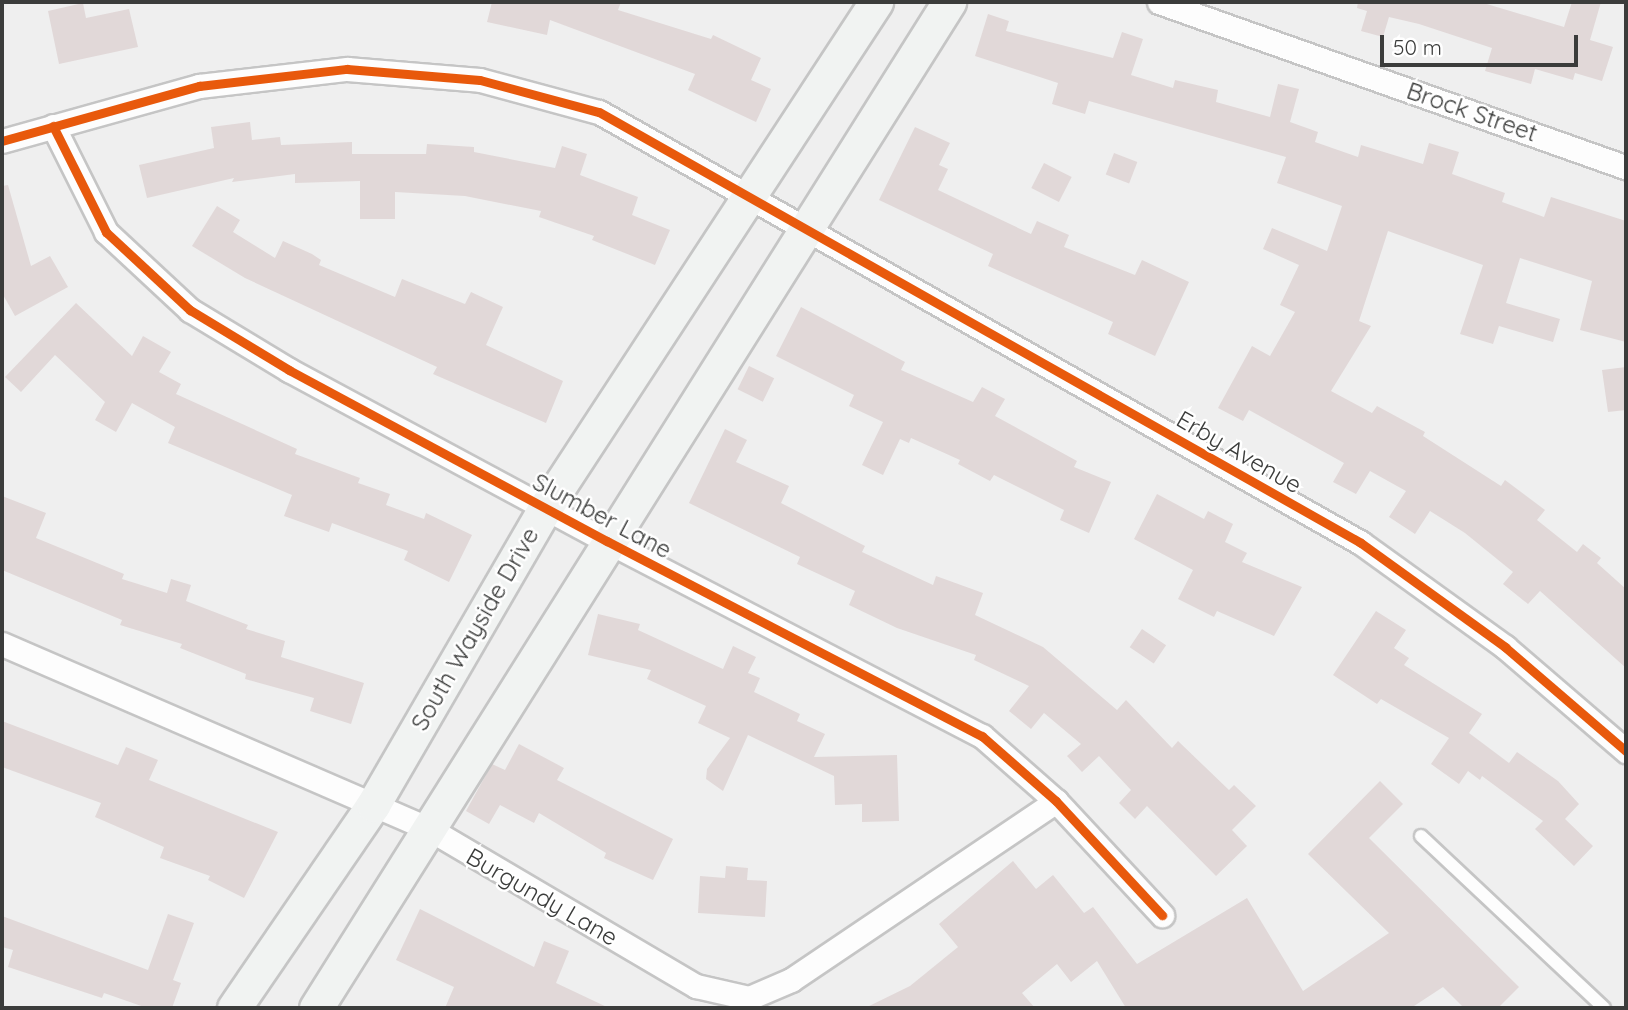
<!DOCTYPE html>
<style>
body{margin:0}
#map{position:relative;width:1628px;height:1010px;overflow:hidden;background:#efefef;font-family:Quicksand,sans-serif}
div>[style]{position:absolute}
.building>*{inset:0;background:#e1d8d8;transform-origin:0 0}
.roads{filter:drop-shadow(2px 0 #c5c5c5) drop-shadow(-2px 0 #c5c5c5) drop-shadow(0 2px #c5c5c5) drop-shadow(0 -2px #c5c5c5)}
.lane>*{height:12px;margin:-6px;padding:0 6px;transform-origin:6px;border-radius:6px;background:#fdfdfd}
.street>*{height:23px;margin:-11.5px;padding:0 11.5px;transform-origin:11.5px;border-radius:11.5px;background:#fdfdfd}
.secondary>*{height:33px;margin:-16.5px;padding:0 16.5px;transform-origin:16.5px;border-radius:16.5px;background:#f1f3f2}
.cycleway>*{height:9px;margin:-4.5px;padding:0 4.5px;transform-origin:4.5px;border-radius:4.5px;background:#e8590c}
span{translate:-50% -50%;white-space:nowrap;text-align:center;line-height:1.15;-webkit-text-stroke:5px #fff;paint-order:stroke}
.street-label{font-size:24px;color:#3b3c3b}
.frame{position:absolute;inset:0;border:4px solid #3b3c3b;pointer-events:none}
.scale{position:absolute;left:1380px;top:35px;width:198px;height:32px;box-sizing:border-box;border:4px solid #3b3c3b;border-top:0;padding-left:9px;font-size:21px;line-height:24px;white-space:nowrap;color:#3b3c3b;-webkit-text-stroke:5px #fff;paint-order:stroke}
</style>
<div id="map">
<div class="building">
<div style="clip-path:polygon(492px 2px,621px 2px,618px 10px,711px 39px,713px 35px,761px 58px,751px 80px,771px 89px,756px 122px,688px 90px,695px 74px,550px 20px,547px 35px,487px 22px)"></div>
<div style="clip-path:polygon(1358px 2px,1480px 2px,1564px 27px,1572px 2px,1601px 2px,1590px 40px,1613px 47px,1602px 81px,1575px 73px,1573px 80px,1535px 69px,1531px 84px,1485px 71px,1492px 48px,1419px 24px,1389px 17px,1383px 37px,1361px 31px,1367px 11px,1357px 8px)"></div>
<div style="clip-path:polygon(83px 3px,86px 18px,129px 9px,138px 47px,59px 64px,48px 11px)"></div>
<div style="clip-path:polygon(988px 14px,1009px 21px,1006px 31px,1113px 58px,1122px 32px,1143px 39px,1131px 75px,1173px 88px,1175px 80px,1218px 90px,1216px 102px,1270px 117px,1278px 84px,1299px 89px,1290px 122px,1318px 132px,1315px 142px,1358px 157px,1361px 145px,1423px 164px,1429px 143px,1459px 152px,1452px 174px,1505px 193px,1502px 202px,1544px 217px,1551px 197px,1626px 221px,1626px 342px,1580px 330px,1592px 281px,1520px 258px,1506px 303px,1560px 319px,1553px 342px,1499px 326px,1493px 344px,1460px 334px,1483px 265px,1388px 231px,1359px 321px,1371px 326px,1331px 391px,1372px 413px,1377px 406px,1425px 432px,1423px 436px,1501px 486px,1505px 480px,1545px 510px,1537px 520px,1577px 552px,1583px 544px,1601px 558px,1597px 563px,1626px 589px,1626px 668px,1540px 591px,1528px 604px,1503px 584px,1513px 572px,1465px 533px,1430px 511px,1415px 534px,1389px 517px,1406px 491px,1370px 471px,1356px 494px,1333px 482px,1344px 463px,1249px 410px,1243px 421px,1218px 408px,1252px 346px,1270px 356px,1295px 312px,1280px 305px,1299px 265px,1263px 249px,1272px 228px,1327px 251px,1342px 206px,1277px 183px,1286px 157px,1089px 101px,1085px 114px,1052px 104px,1058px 83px,975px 56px)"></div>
<div style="clip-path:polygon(250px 122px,252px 140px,280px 137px,281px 145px,352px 142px,352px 154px,426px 154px,427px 144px,474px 147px,474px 152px,555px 168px,562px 146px,587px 154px,580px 175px,638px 197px,632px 215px,670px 230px,655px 265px,592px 240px,594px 236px,539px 217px,541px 211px,465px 196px,395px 192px,395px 219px,360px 219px,360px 181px,295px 183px,295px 174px,232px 182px,234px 178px,147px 198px,139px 165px,214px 148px,211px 127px)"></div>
<div style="clip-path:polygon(915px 127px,950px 143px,939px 165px,948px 169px,938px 190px,1031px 234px,1037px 221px,1069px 235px,1064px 247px,1135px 275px,1142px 260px,1189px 282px,1155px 356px,1108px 334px,1113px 322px,988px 266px,993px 254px,879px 200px)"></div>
<div style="left:1114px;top:153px;width:25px;height:23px;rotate:21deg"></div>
<div style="left:1044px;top:163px;width:31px;height:28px;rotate:27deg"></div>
<div style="clip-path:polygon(8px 185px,31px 266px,50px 256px,68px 287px,15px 316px,2px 293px,2px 186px)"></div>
<div style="clip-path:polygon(217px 206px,240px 220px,233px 232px,275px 258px,283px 241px,312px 254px,321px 260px,319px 265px,395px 297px,402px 279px,465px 304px,471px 292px,503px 307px,486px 345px,563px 381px,546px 423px,433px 374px,437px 367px,245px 278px,192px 246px)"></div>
<div style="clip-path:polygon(76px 303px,132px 356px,143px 336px,171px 352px,159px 372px,181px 384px,176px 394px,297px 449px,295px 454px,360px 478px,358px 483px,390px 494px,386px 505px,424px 519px,426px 513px,472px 535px,449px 582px,404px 560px,408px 551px,332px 523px,329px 532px,284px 516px,292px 495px,168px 443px,175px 427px,132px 403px,116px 432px,95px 420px,105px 402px,55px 355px,21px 392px,5px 377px)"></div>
<div style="clip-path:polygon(801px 307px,905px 362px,901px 370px,973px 402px,982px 387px,1005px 399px,995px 416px,1077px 461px,1074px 467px,1111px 482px,1089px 533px,1060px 520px,1064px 510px,994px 475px,990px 481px,958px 464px,960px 460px,911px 438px,909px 443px,900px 439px,883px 475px,862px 465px,883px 422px,849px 406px,854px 395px,776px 356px)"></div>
<div style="left:749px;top:366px;width:28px;height:26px;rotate:26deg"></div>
<div style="clip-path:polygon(1626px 367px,1626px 410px,1608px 412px,1602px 370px)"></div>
<div style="clip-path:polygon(725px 429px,747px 440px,736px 462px,789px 486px,781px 503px,865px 546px,862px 552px,933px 585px,936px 576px,983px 593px,975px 615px,1043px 647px,1117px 710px,1126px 700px,1172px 748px,1178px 741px,1229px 790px,1234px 785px,1256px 806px,1232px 830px,1247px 846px,1216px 876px,1147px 806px,1135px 819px,1119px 803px,1131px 790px,1099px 756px,1082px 772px,1067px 756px,1081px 744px,1044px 713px,1031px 729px,1009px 711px,1029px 686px,974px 660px,976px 655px,897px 628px,849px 605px,855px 591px,797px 564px,800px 557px,689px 503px)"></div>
<div style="clip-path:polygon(1157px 494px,1204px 519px,1208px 511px,1233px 524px,1225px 542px,1247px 553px,1242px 562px,1302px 587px,1274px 636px,1217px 611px,1214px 617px,1178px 599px,1193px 570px,1134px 539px)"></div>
<div style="clip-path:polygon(2px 496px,46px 513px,36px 538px,124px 574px,122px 579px,167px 593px,171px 579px,191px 585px,186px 601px,248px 625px,246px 629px,285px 641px,281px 657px,364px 683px,351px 724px,310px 711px,314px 698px,245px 679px,246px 674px,180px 648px,182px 644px,120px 625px,122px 620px,2px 570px)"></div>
<div style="clip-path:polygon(1376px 611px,1406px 630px,1394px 648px,1409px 658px,1404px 665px,1482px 714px,1469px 733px,1509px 763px,1517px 752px,1558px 781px,1579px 804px,1565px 819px,1593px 846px,1574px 866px,1535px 829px,1543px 821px,1482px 776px,1480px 780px,1468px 771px,1459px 784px,1431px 764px,1449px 738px,1381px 699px,1377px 704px,1333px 675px)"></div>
<div style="clip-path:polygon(598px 614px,640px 624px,638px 630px,723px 669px,733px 646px,756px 657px,748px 673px,760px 678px,754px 692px,800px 714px,797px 721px,825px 734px,814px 757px,897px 755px,899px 821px,862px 822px,862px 804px,835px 805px,834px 776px,748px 735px,723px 791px,706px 779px,707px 769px,730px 738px,698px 723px,706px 706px,647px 679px,651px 670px,588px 655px)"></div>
<div style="left:1142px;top:629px;width:29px;height:22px;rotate:34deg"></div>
<div style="clip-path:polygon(2px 721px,118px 765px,126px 747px,158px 760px,149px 780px,278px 832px,244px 898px,208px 880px,210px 876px,160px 858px,164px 847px,95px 817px,101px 803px,2px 767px)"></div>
<div style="clip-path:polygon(519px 744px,564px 768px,557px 780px,673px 839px,653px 880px,604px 858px,606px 853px,539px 813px,534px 823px,500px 805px,489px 824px,466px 811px,492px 764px,505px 770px)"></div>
<div style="clip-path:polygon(1380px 781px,1403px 804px,1369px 838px,1519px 987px,1498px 1008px,1464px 1008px,1443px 987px,1411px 1008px,1126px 1008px,1097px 961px,1071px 982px,1057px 964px,1022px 993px,1035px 1008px,865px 1008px,910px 986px,958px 947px,939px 924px,1013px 861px,1036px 889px,1053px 875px,1084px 913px,1093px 907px,1137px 964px,1247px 898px,1303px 991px,1389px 933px,1308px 854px)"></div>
<div style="clip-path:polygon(726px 866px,748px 868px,747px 880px,767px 881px,765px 917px,698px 913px,700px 876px,725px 878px)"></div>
<div style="clip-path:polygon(420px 909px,534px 967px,544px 941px,569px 951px,556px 983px,609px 1008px,445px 1008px,454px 987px,396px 960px)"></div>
<div style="clip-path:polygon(168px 914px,194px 923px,173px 980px,181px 983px,172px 1008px,147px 1008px,104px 993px,102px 998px,8px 967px,13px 950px,2px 947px,2px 916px,148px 970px)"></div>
</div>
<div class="roads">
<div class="lane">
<div style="left:1421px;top:836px;width:251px;rotate:43.2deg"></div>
</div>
<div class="street">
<div style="left:1159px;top:2px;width:495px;rotate:19.5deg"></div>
<div style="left:53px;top:126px;width:119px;rotate:63.4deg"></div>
<div style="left:106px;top:232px;width:115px;rotate:42.9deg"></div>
<div style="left:190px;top:310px;width:116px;rotate:31.2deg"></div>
<div style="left:289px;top:370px;width:361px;rotate:28.3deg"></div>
<div style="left:607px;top:541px;width:423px;rotate:27.5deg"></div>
<div style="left:982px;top:736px;width:98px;rotate:41.3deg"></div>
<div style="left:1056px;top:801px;width:156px;rotate:47.1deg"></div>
<div style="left:2px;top:141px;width:205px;rotate:-15.6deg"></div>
<div style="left:199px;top:86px;width:149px;rotate:-6.6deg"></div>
<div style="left:347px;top:69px;width:133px;rotate:4.7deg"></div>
<div style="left:480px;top:80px;width:123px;rotate:15.1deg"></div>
<div style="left:599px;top:112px;width:875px;rotate:29.49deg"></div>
<div style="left:1361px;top:543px;width:178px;rotate:35.8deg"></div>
<div style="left:1505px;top:647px;width:160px;rotate:40.7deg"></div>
<div style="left:2px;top:644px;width:468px;rotate:23.4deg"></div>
<div style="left:431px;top:830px;width:308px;rotate:30.5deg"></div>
<div style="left:696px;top:986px;width:54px;rotate:12.8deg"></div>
<div style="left:749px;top:998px;width:46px;rotate:-23.2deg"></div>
<div style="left:791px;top:980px;width:320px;rotate:-34deg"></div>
</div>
<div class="secondary">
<div style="left:234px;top:1008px;width:246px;rotate:-55.6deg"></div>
<div style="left:373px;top:805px;width:343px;rotate:-59.9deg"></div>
<div style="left:545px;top:508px;width:605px;rotate:-56.81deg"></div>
<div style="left:316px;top:1008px;width:1189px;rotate:-57.82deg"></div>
</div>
</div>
<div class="cycleway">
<div style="left:53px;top:126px;width:119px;rotate:63.4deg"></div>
<div style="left:106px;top:232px;width:115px;rotate:42.9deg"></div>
<div style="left:190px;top:310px;width:116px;rotate:31.2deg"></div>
<div style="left:289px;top:370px;width:361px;rotate:28.3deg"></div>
<div style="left:607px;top:541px;width:423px;rotate:27.5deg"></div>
<div style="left:982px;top:736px;width:98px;rotate:41.3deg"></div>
<div style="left:1056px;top:801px;width:156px;rotate:47.1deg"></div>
<div style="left:2px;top:141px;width:205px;rotate:-15.6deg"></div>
<div style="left:199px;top:86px;width:149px;rotate:-6.6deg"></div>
<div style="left:347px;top:69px;width:133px;rotate:4.7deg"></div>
<div style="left:480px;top:80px;width:123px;rotate:15.1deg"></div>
<div style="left:599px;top:112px;width:875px;rotate:29.49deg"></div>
<div style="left:1361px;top:543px;width:178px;rotate:35.8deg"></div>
<div style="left:1505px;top:647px;width:160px;rotate:40.7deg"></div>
</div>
<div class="street-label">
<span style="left:1472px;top:112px;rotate:19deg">Brock Street</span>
<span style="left:1239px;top:452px;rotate:30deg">Erby Avenue</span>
<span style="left:602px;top:516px;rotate:28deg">Slumber Lane</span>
<span style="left:475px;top:629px;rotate:-60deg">South Wayside Drive</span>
<span style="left:542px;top:897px;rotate:30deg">Burgundy Lane</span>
</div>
<div class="frame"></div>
<div class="scale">50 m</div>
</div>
